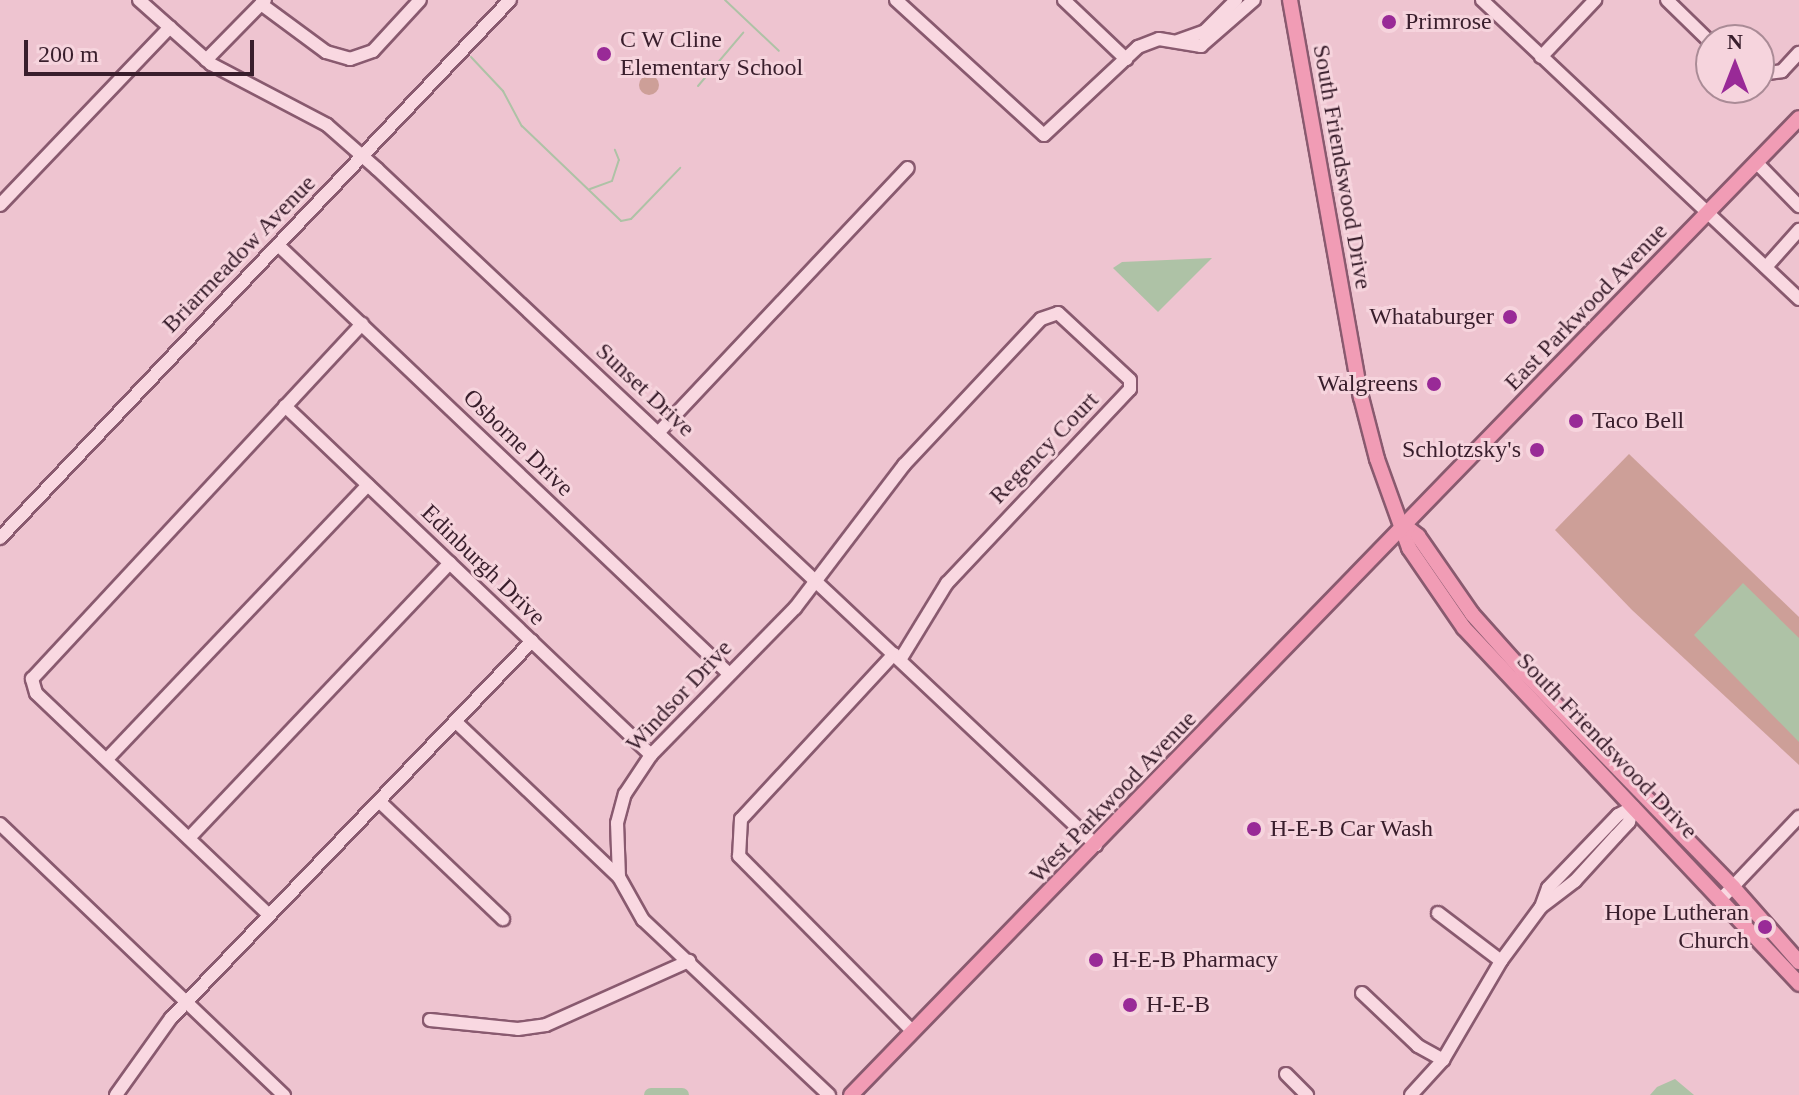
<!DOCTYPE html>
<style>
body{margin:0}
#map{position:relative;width:1799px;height:1095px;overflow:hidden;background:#eec4d0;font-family:"Times New Roman",serif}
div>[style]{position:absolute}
.green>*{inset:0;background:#cd9f98}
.round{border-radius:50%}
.water>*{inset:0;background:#aec2a6}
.stream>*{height:2px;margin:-1px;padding:0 1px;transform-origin:1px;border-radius:1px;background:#aec2a6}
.river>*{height:14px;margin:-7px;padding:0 7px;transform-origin:7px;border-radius:7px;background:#aec2a6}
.roads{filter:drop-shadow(2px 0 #895a6f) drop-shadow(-2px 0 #895a6f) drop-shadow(0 2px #895a6f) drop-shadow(0 -2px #895a6f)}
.minor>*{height:12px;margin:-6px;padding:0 6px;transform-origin:6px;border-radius:6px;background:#f9d8e1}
.major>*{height:14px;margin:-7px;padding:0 7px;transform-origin:7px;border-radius:7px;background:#f19cb5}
.dots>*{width:22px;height:22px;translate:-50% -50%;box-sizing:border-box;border:4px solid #f6d4dd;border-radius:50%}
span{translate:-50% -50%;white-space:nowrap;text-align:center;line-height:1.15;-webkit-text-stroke:6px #f6d4dd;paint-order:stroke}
.poi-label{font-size:24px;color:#391e2c}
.left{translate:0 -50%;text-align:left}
.right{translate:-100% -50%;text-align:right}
.street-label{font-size:24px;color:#391e2c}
.north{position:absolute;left:1695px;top:24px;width:80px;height:80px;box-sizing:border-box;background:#f6d4dd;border:2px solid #aa8b96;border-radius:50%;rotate:0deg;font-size:22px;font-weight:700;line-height:32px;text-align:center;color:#391e2c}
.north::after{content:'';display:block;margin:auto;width:28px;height:36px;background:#992a97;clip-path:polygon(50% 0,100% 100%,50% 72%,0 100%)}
.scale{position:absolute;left:24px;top:40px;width:230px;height:36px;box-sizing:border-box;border:4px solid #391e2c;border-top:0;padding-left:10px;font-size:24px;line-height:28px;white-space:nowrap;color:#391e2c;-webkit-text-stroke:6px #f6d4dd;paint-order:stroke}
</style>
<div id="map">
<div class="green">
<div class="round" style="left:639px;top:75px;width:20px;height:20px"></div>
<div style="clip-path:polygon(1629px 454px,1799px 617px,1799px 765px,1632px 610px,1555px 530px)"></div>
</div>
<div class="water">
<div style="clip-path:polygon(1212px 258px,1158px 312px,1113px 268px,1122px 262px)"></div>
<div style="clip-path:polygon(1743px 583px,1799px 638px,1799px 742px,1694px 635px)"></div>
<div style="clip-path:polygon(1675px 1079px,1694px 1095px,1650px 1095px,1657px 1087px)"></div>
</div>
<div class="stream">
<div style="left:725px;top:0;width:74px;rotate:43.4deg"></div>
<div style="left:471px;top:57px;width:47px;rotate:46.7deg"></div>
<div style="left:503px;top:91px;width:40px;rotate:62deg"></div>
<div style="left:522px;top:126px;width:137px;rotate:43.8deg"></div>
<div style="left:621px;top:221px;width:10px;rotate:-11deg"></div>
<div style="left:631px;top:219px;width:71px;rotate:-46.1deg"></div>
<div style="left:698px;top:86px;width:70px;rotate:-49.7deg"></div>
<div style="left:590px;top:189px;width:23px;rotate:-20deg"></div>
<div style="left:612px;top:181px;width:22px;rotate:-72deg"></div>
<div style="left:619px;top:160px;width:11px;rotate:-112deg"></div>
</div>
<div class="river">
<div style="left:651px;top:1095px;width:31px"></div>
</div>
<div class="roads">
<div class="minor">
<div style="left:139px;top:0;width:96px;rotate:41.6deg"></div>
<div style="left:211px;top:64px;width:131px;rotate:27.7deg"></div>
<div style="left:327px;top:125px;width:67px;rotate:41.3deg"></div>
<div style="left:377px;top:169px;width:987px;rotate:43.23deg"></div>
<div style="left:896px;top:0;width:200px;rotate:42.4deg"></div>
<div style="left:1044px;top:135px;width:129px;rotate:-43.1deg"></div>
<div style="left:1138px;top:47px;width:22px;rotate:-21deg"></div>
<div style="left:1159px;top:39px;width:43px;rotate:9.5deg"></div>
<div style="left:1201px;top:46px;width:70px;rotate:-41deg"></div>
<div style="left:1064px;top:0;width:86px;rotate:43.6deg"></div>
<div style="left:1482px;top:0;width:436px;rotate:43.3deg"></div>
<div style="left:1667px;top:0;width:62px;rotate:44.3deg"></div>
<div style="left:261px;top:4px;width:81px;rotate:36.4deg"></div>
<div style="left:326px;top:52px;width:25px;rotate:16deg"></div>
<div style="left:350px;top:59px;width:24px;rotate:-19deg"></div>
<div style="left:373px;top:51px;width:69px;rotate:-47.3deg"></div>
<div style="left:1178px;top:41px;width:29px;rotate:-20deg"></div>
<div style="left:1205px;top:31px;width:44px;rotate:-45deg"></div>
<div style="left:1541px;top:57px;width:79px;rotate:-46.5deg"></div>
<div style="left:206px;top:60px;width:84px;rotate:-45.5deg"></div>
<div style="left:1759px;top:74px;width:23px;rotate:-7deg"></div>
<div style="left:1782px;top:71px;width:25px;rotate:-47deg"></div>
<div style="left:1756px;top:162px;width:62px;rotate:45.7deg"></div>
<div style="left:0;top:205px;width:246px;rotate:-46.3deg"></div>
<div style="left:278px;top:245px;width:621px;rotate:43.56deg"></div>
<div style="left:1766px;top:267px;width:50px;rotate:-48.3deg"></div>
<div style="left:285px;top:406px;width:506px;rotate:43.64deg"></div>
<div style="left:658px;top:433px;width:364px;rotate:-46.7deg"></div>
<div style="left:0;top:538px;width:741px;rotate:-46.53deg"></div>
<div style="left:894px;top:654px;width:225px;rotate:132.8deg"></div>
<div style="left:741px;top:819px;width:37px;rotate:93deg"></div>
<div style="left:739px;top:856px;width:246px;rotate:45.3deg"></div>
<div style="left:456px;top:722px;width:225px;rotate:43.6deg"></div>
<div style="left:107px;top:759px;width:378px;rotate:-46.4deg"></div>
<div style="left:380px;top:802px;width:170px;rotate:43.6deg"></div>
<div style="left:0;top:824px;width:393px;rotate:43.7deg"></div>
<div style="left:189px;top:838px;width:379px;rotate:-46.5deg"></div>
<div style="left:1722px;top:898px;width:112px;rotate:-46.5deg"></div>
<div style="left:1541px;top:907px;width:43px;rotate:-37.4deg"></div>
<div style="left:1575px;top:881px;width:61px;rotate:-47.7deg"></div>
<div style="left:1616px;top:836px;width:19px;rotate:-47deg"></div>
<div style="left:1629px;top:822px;width:16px;rotate:-75deg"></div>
<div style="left:1438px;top:913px;width:79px;rotate:37.3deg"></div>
<div style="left:268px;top:914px;width:320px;rotate:-136.4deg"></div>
<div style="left:36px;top:693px;width:15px;rotate:-106deg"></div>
<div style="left:32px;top:679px;width:485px;rotate:-47.1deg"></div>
<div style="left:1362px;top:993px;width:77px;rotate:43.4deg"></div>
<div style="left:1418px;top:1046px;width:29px;rotate:29deg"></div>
<div style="left:430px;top:1020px;width:88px;rotate:5.8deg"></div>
<div style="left:518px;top:1029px;width:28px;rotate:-8deg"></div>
<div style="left:546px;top:1025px;width:157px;rotate:-24.1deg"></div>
<div style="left:1286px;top:1074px;width:30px;rotate:45deg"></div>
<div style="left:116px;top:1095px;width:95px;rotate:-54.5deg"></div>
<div style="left:171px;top:1018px;width:522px;rotate:-46.24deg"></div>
<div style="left:829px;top:1095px;width:255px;rotate:-136.7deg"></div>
<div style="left:643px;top:920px;width:49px;rotate:-119.2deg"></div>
<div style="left:619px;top:877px;width:54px;rotate:-92.1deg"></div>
<div style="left:617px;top:823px;width:30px;rotate:-75deg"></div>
<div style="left:625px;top:794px;width:47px;rotate:-56.3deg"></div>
<div style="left:651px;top:755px;width:206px;rotate:-45.6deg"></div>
<div style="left:795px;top:608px;width:180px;rotate:-52.7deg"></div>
<div style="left:904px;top:465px;width:200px;rotate:-46.8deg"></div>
<div style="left:1041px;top:319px;width:18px;rotate:-19deg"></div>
<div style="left:1058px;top:313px;width:98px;rotate:42.9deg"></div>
<div style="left:1130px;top:380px;width:9px;rotate:90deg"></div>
<div style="left:1130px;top:389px;width:267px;rotate:133.3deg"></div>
<div style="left:947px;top:583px;width:90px;rotate:121.4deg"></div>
<div style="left:1411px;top:1095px;width:47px;rotate:-47.6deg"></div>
<div style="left:1443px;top:1060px;width:115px;rotate:-59.6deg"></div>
<div style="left:1501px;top:961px;width:67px;rotate:-53.5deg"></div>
<div style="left:1541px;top:907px;width:20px;rotate:-70deg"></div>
<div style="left:1548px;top:888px;width:101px;rotate:-46.2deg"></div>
<div style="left:1618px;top:815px;width:17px;rotate:-28deg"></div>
</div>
<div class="major">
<div style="left:1290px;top:0;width:403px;rotate:79.9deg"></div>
<div style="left:1361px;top:397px;width:64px;rotate:75.5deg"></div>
<div style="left:1377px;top:459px;width:95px;rotate:70.2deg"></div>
<div style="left:1409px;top:548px;width:97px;rotate:55.5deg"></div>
<div style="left:1464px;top:628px;width:489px;rotate:46.7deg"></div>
<div style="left:1404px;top:525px;width:18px;rotate:38deg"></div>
<div style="left:1418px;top:536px;width:95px;rotate:55.3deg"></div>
<div style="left:1472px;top:614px;width:75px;rotate:48.2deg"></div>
<div style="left:1522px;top:670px;width:303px;rotate:45.8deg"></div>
<div style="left:1733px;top:887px;width:100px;rotate:48.7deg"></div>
<div style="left:851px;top:1095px;width:1361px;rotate:-45.86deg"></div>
</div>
</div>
<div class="dots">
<div style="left:1389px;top:22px;background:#992a97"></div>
<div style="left:604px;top:54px;background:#992a97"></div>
<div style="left:1510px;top:317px;background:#992a97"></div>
<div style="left:1434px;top:384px;background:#992a97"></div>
<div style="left:1576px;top:421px;background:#992a97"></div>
<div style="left:1537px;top:450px;background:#992a97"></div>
<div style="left:1254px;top:829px;background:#992a97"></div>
<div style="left:1765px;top:927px;background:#992a97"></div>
<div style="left:1096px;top:960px;background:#992a97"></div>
<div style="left:1130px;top:1005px;background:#992a97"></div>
</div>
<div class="poi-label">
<span class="left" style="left:1405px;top:22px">Primrose</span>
<span class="left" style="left:620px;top:54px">C W Cline<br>Elementary School</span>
<span class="right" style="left:1494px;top:317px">Whataburger</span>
<span class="right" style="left:1418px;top:384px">Walgreens</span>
<span class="left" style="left:1592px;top:421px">Taco Bell</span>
<span class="right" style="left:1521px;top:450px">Schlotzsky's</span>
<span class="left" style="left:1270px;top:829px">H-E-B Car Wash</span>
<span class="right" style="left:1749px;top:927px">Hope Lutheran<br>Church</span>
<span class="left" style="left:1112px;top:960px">H-E-B Pharmacy</span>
<span class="left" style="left:1146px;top:1005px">H-E-B</span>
</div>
<div class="street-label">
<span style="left:1342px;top:167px;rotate:80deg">South Friendswood Drive</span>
<span style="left:239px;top:254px;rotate:-46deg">Briarmeadow Avenue</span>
<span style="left:1586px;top:307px;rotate:-46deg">East Parkwood Avenue</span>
<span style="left:645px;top:390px;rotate:43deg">Sunset Drive</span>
<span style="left:518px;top:443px;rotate:44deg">Osborne Drive</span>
<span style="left:1044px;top:448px;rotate:-46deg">Regency Court</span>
<span style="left:483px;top:565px;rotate:44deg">Edinburgh Drive</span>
<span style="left:679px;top:696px;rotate:-47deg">Windsor Drive</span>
<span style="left:1607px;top:746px;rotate:46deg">South Friendswood Drive</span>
<span style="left:1113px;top:797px;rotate:-46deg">West Parkwood Avenue</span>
</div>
<div class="north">N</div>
<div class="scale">200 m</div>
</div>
